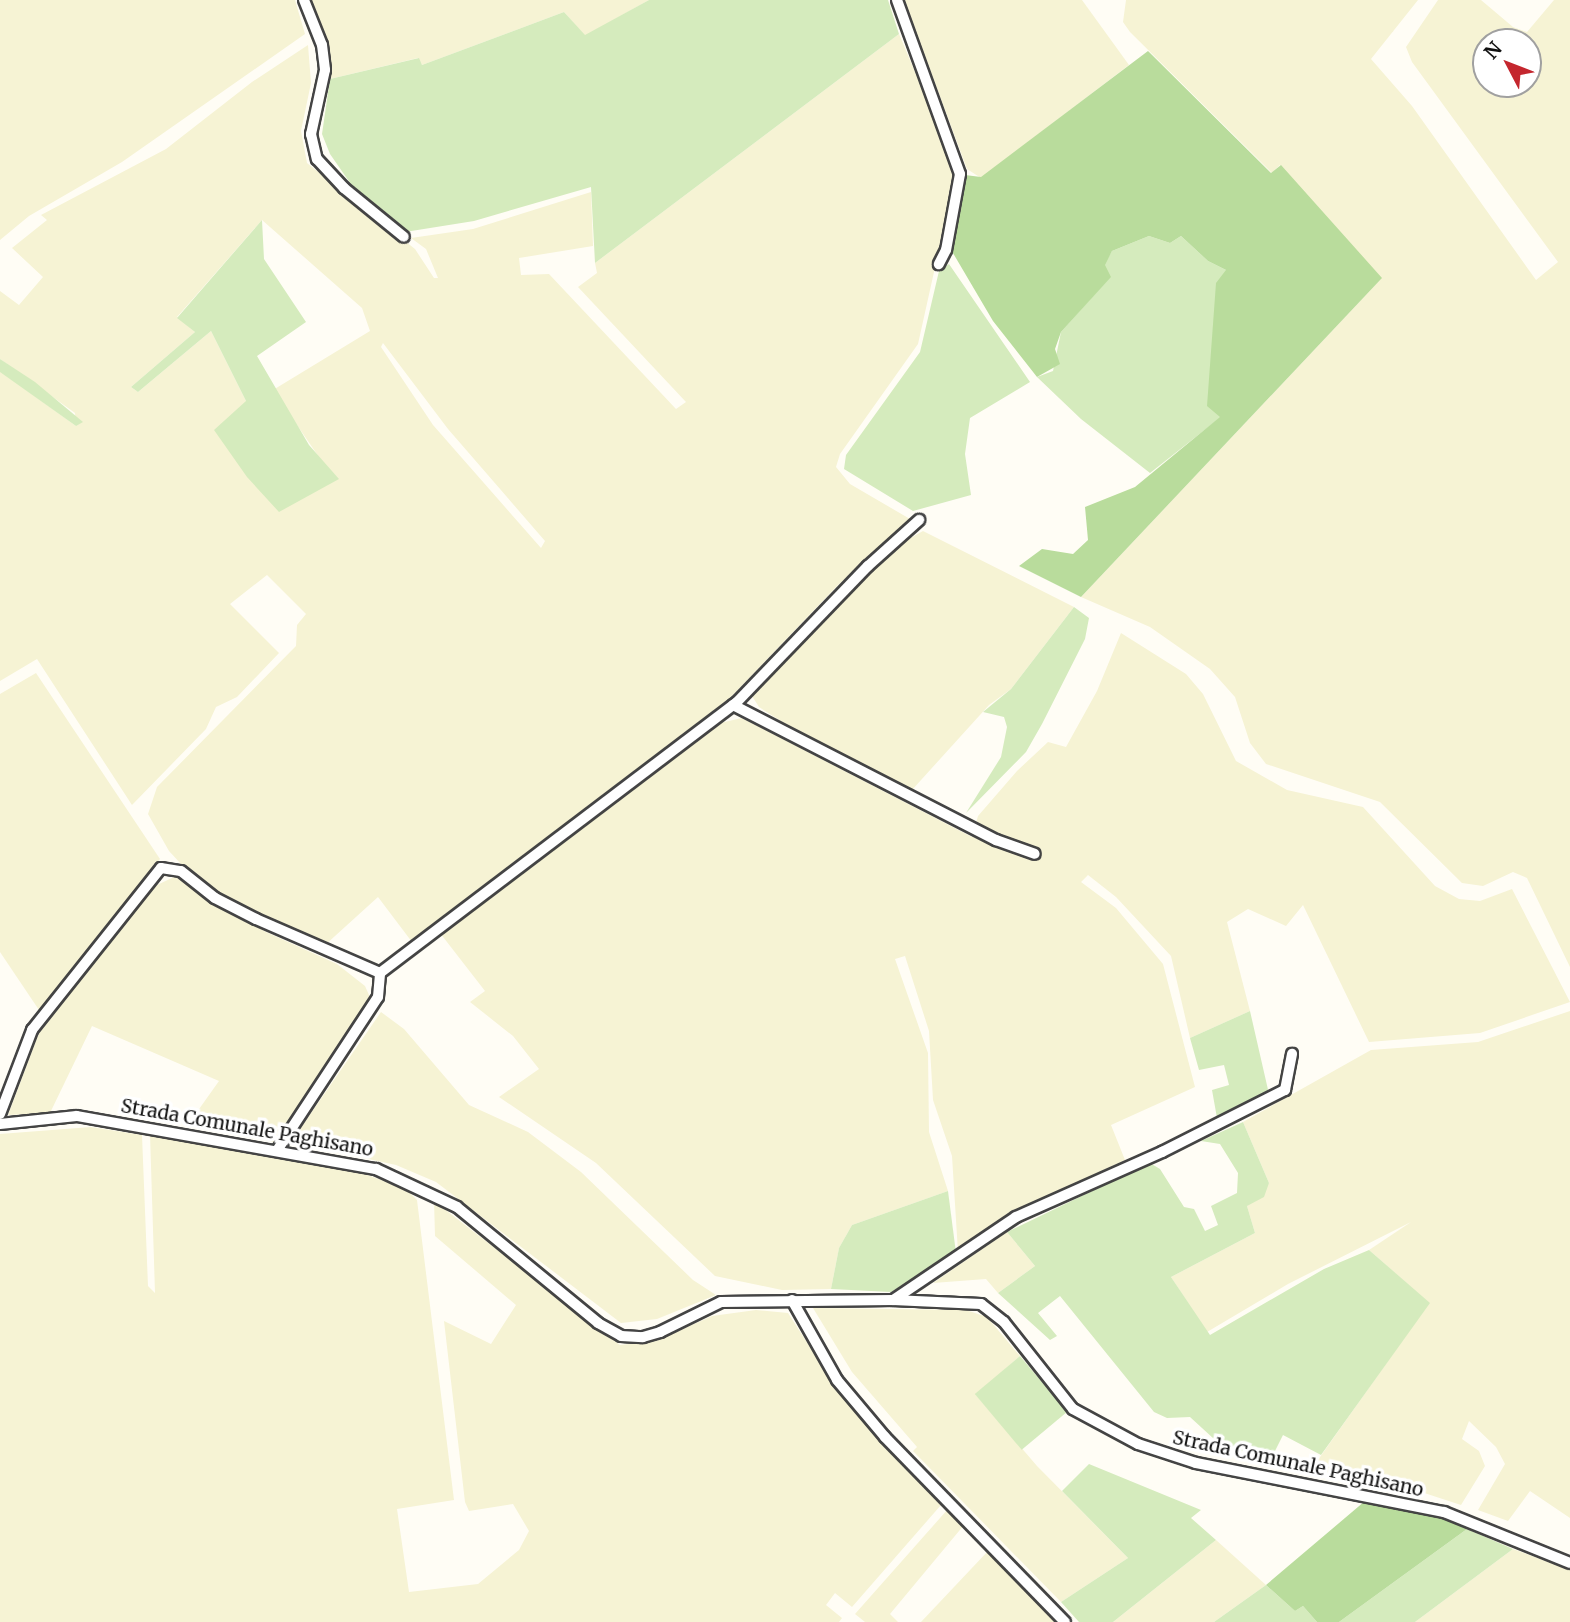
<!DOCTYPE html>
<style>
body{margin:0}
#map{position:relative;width:1570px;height:1622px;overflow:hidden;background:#fffdf5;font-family:Merriweather,serif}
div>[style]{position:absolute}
.farmland>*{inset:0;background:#f6f3d4}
.green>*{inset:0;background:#d5ebbd;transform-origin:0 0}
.forest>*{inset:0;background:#b9dc9c}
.roads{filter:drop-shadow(2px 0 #444) drop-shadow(-2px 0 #444) drop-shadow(0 2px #444) drop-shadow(0 -2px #444)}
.street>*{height:10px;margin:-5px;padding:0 5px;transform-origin:5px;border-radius:5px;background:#fff}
span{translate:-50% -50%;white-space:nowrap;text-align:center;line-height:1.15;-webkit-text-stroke:7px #fff;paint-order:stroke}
.street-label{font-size:19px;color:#111}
.north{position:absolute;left:1472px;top:28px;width:70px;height:70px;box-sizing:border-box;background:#fff;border:2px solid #a0a0a0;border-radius:50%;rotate:312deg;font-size:19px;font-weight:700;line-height:28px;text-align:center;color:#111}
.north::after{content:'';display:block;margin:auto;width:24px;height:32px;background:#c4262e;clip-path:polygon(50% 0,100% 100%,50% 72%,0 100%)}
</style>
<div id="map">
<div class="farmland">
<div style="clip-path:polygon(0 0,295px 0,305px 34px,122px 162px,29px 216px,0 240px)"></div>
<div style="clip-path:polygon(310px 0,649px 0,585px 36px,564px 12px,422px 65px,418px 58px,330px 79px,326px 44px)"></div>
<div style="clip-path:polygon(904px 0,1082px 0,1129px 65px,981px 178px,967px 169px)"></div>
<div style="clip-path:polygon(evenodd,1126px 0,1418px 0,1371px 59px,1412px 106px,1536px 280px,1558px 262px,1412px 62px,1406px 47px,1438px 0,1481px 0,1513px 27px,1527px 32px,1554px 0,1570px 0,1570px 967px,1527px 878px,1513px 872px,1483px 886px,1462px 883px,1380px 802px,1266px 764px,1250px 743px,1235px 697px,1210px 669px,1150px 627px,1081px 597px,1381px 279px,1280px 165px,1272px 173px,1130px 32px,1123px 22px,1126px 0,1486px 42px,1528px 42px,1528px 84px,1486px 84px,1486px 42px)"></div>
<div style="clip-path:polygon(evenodd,899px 34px,954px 164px,954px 182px,918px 344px,840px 454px,836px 467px,850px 484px,910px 519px,837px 586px,729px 699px,412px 942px,378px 897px,324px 946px,230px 902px,194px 878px,169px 851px,148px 814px,157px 787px,296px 646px,297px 625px,306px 614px,267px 575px,230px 604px,279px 653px,237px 697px,216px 707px,206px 729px,132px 805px,37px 659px,0 681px,0 371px,76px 426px,75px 413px,0 359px,0 291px,19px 305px,43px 277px,12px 248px,47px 220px,41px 215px,166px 149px,252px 82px,308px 45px,311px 83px,301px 131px,307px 163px,415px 249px,434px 278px,438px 278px,426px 249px,411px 238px,473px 229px,591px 192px,593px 246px,519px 258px,521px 275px,549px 274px,676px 409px,686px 402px,578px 287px,597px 273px,595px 263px,899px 34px,262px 220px,362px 308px,370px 331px,273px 390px,323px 463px,338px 478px,246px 401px,211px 331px,138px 392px,131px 387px,195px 332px,177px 317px,262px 220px,899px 34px,383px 343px,448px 429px,545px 541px,541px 548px,433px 425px,381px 347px,383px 343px)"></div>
<div style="clip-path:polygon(923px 531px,1074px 607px,1011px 689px,989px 705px,912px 790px,784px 723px,759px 707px,752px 696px,859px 580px,896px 546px)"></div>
<div style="clip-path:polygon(1121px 633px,1186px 674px,1203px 694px,1236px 761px,1287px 790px,1363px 807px,1435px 886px,1459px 899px,1480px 901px,1512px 889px,1570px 1002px,1480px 1033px,1369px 1042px,1303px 905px,1286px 926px,1248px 909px,1227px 922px,1250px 1011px,1190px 1038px,1171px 956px,1116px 897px,1088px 875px,1081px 882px,1116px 908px,1163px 964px,1195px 1087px,1111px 1125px,1125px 1160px,1004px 1217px,958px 1252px,952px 1156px,933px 1100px,929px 1031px,905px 956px,895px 959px,928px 1053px,929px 1132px,948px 1191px,852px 1225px,839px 1248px,831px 1289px,782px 1290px,715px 1276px,596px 1163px,499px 1097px,539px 1069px,513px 1036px,470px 1002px,485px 991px,440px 933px,720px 723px,742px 718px,972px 837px,978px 816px,1017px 771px,1048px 742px,1066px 747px,1097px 691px)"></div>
<div style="clip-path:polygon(36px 673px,160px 859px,39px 1010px,0 952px,0 694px)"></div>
<div style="clip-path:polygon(176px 876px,266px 932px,337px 964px,365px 986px,369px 995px,371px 1003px,278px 1143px,187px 1126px,219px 1081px,92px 1026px,50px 1113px,8px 1115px,39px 1033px,155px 886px)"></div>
<div style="clip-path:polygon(1570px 1011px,1570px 1518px,1530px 1491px,1508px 1521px,1478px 1510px,1505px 1464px,1496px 1447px,1469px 1421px,1462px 1439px,1479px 1451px,1485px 1466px,1461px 1505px,1409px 1488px,1308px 1474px,1429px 1303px,1369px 1250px,1411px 1222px,1288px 1284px,1207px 1332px,1171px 1277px,1255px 1233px,1247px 1206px,1269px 1183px,1243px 1122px,1371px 1050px,1478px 1042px)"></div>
<div style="clip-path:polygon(381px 1012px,404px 1029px,469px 1105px,528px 1132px,581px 1172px,693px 1280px,716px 1295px,657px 1319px,621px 1323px,436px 1182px,396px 1165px,291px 1142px)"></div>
<div style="clip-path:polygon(91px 1127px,142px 1135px,148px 1286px,155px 1293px,150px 1134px,362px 1173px,406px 1189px,417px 1200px,454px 1500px,397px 1509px,409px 1592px,478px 1584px,519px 1550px,529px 1531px,513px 1504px,469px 1511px,465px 1502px,444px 1321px,491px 1344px,516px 1305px,435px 1236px,434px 1201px,620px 1345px,656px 1341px,712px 1316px,756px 1310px,788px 1313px,843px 1398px,941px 1505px,852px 1607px,835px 1593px,826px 1605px,842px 1618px,839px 1622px,0 1622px,0 1134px)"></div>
<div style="clip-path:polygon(1007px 1232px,1035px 1266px,998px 1293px,986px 1279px,933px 1283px)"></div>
<div style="clip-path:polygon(813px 1308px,966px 1310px,987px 1317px,1020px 1356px,976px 1395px,1037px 1466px,1128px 1558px,1061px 1602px,913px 1451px,917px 1447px,852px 1372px)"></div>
<div style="clip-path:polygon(948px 1509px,964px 1525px,890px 1614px,898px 1622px,865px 1622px,855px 1614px)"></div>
<div style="clip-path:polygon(1216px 1540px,1266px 1585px,1214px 1622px,1113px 1622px)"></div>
<div style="clip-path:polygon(1513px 1549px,1570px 1570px,1570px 1622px,1415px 1622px)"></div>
<div style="clip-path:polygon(988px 1551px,1058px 1622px,921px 1622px)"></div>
</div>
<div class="green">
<div style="clip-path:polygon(649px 0,888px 0,899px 34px,595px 263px,591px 187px,474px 221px,405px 232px,355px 190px,330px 154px,322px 134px,330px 79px,419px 58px,422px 65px,564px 12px,585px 35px)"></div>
<div style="clip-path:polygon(262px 220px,264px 259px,306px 322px,257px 356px,309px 445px,339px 479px,279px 512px,247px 477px,214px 430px,246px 401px,211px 331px,138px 392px,131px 387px,195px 332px,177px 318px)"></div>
<div style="clip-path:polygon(1149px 236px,1170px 243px,1181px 236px,1208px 261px,1226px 270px,1221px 417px,1150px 473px,1081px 419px,1037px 377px,1053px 371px,1061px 332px,1110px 277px,1104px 265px,1112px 251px)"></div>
<div style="clip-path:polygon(949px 264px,1030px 382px,970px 418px,965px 454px,971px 495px,913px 511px,844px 469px,846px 455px,920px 352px,939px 271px)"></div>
<div style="clip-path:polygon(0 359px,35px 382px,83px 422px,76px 426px,0 372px)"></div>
<div style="clip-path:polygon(1074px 607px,1089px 618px,1085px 639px,1042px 724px,1026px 752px,966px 813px,1001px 757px,1007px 727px,1004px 717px,983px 712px,1011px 689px)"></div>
<div style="clip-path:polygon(1250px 1011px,1269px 1094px,1217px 1118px,1212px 1090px,1229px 1085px,1224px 1065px,1199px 1070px,1190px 1038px)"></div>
<div style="clip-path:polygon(1243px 1122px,1269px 1183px,1264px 1197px,1247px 1206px,1255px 1233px,1171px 1277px,1210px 1335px,1324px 1269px,1369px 1250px,1430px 1303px,1321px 1455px,1283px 1435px,1274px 1453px,1226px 1450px,1190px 1417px,1167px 1418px,1154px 1412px,1060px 1296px,1038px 1313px,1057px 1336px,1050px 1340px,998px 1293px,1035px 1266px,1007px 1232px,1150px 1163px,1160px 1169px,1184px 1207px,1194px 1209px,1205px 1231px,1218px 1225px,1211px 1206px,1237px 1193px,1238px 1173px,1220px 1144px,1201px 1141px)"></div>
<div style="clip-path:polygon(948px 1191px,956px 1253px,891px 1292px,831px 1289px,839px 1248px,852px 1225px)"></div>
<div style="left:1020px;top:1356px;width:73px;height:59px;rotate:50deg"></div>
<div style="clip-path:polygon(1089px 1464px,1201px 1510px,1191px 1518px,1216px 1540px,1113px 1622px,1079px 1622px,1061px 1602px,1128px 1558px,1062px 1491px)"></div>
<div style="clip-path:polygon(1467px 1529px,1513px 1549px,1415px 1622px,1339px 1622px)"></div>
<div style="clip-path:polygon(1266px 1585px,1295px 1611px,1303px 1606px,1317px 1622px,1214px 1622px)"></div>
</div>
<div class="forest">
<div style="clip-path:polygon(1148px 51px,1271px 173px,1281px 165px,1382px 278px,1081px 597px,1019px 566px,1042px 549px,1073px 554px,1088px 540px,1085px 507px,1135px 487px,1220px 417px,1207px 406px,1216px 283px,1226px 270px,1208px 261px,1181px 236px,1170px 243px,1149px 236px,1112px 251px,1105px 265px,1111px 277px,1061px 332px,1055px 349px,1060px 364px,1037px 377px,993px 321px,950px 248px,965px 175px,981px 177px)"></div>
<div style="clip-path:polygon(1365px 1501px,1443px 1518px,1467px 1529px,1339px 1622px,1317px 1622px,1303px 1606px,1295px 1611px,1266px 1585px)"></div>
</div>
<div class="roads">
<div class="street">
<div style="left:304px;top:0;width:48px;rotate:68.2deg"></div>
<div style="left:322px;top:45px;width:25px;rotate:83deg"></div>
<div style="left:325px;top:70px;width:66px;rotate:102.3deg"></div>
<div style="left:311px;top:134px;width:26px;rotate:77deg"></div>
<div style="left:317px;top:159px;width:40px;rotate:47deg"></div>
<div style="left:344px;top:188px;width:77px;rotate:39.2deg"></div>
<div style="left:897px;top:0;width:185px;rotate:70.1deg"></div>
<div style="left:960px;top:174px;width:77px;rotate:100.4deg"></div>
<div style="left:946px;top:250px;width:16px;rotate:117deg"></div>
<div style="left:733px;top:705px;width:296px;rotate:27.2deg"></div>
<div style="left:996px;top:840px;width:41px;rotate:19.7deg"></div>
<div style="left:0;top:1114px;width:90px;rotate:-69.1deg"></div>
<div style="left:32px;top:1030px;width:207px;rotate:-51.5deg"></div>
<div style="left:161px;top:868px;width:20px;rotate:9deg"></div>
<div style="left:181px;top:871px;width:43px;rotate:38.5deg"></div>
<div style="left:215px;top:898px;width:46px;rotate:27.1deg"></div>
<div style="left:256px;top:919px;width:135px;rotate:23.5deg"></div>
<div style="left:380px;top:973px;width:447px;rotate:-37.2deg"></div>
<div style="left:736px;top:703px;width:190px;rotate:-46.1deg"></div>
<div style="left:868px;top:566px;width:69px;rotate:-42deg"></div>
<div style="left:0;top:1124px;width:77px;rotate:-5.9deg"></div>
<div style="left:77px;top:1116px;width:304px;rotate:10.1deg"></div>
<div style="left:376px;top:1169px;width:89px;rotate:25.1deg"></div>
<div style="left:457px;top:1207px;width:183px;rotate:39.4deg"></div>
<div style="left:598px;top:1323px;width:26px;rotate:29deg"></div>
<div style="left:621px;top:1336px;width:22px;rotate:3deg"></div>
<div style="left:643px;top:1337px;width:18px;rotate:-16deg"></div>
<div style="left:660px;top:1332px;width:68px;rotate:-26.2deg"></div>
<div style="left:721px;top:1302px;width:172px;rotate:-0.7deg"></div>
<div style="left:893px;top:1300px;width:88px;rotate:2.6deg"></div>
<div style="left:981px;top:1304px;width:29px;rotate:38deg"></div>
<div style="left:1004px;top:1322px;width:111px;rotate:51.6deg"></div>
<div style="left:1073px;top:1409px;width:74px;rotate:28.3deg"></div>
<div style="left:1138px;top:1444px;width:61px;rotate:18.1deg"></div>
<div style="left:1196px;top:1463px;width:253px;rotate:11.2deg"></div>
<div style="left:1444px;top:1512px;width:136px;rotate:22deg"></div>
<div style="left:278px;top:1149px;width:182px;rotate:-56.7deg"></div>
<div style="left:378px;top:997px;width:24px;rotate:-85deg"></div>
<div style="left:792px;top:1300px;width:92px;rotate:60.6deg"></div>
<div style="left:837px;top:1380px;width:75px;rotate:49.9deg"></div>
<div style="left:885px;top:1437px;width:258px;rotate:45.8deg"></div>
<div style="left:893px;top:1300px;width:148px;rotate:-34deg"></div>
<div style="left:1016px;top:1217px;width:160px;rotate:-24deg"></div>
<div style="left:1162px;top:1152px;width:138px;rotate:-26.8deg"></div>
<div style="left:1285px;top:1090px;width:37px;rotate:-79deg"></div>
</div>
</div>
<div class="street-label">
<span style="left:247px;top:1128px;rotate:10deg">Strada Comunale Paghisano</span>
<span style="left:1298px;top:1464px;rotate:12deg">Strada Comunale Paghisano</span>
</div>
<div class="north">N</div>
</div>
